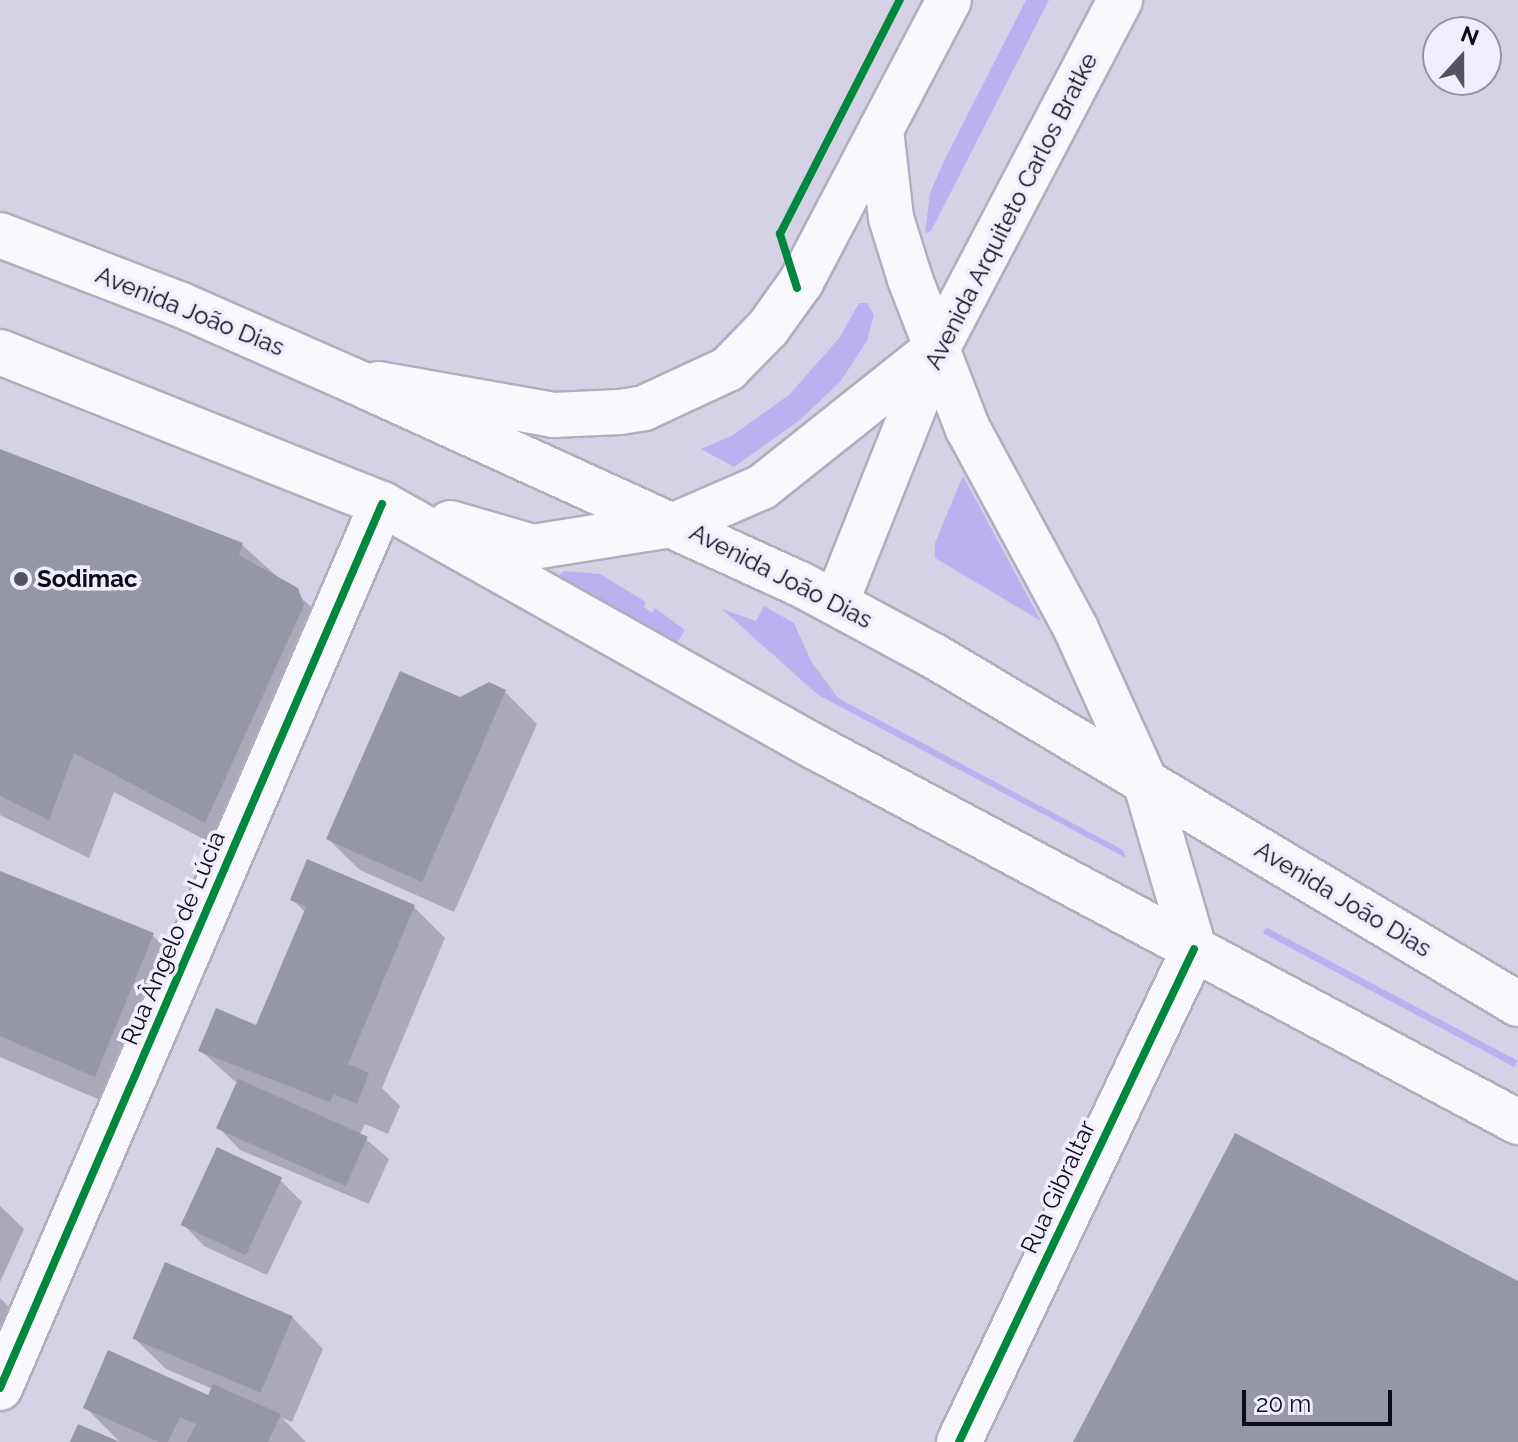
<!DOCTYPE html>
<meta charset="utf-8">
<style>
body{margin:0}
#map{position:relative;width:1518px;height:1442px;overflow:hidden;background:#d5d2e8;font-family:Raleway,sans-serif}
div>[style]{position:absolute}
.green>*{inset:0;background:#bcb1f0;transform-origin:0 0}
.shadow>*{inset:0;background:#0003}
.building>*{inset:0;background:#9596a7;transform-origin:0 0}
.roads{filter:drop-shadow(2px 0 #b0aebf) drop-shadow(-2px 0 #b0aebf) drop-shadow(0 2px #b0aebf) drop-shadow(0 -2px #b0aebf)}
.street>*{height:44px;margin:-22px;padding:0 22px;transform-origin:22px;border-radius:22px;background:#f9f8fc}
.secondary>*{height:44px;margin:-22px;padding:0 22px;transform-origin:22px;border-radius:22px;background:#f9f8fc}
.primary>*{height:44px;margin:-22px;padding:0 22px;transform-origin:22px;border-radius:22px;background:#f9f8fc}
.cycleway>*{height:8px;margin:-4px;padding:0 4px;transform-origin:4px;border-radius:4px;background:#00873e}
.dots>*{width:22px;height:22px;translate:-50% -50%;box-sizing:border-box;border:4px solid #efedfe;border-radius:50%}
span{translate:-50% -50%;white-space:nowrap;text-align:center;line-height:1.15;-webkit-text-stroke:7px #efedfe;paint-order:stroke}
.street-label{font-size:24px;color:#0e0b19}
.poi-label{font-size:24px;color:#0e0b19;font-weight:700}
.left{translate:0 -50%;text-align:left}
.north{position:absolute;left:1422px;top:16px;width:80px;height:80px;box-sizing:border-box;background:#efedfe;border:2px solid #9593a2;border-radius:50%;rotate:21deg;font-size:22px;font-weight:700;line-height:32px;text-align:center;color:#0e0b19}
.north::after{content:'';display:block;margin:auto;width:28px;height:36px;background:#545161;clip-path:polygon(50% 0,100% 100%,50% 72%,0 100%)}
.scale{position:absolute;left:1242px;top:1390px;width:150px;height:36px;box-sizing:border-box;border:4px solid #0e0b19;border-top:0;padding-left:10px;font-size:24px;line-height:28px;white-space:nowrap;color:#0e0b19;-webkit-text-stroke:6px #efedfe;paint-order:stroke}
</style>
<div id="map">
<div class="green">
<div style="clip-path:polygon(1026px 0,1049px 0,931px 231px,925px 233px,930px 193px,945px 159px)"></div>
<div style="clip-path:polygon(859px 303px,867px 303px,874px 315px,867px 341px,840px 382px,800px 420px,734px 467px,701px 449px,733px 435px,789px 395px,840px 337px)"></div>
<div style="clip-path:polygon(963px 476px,1041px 621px,935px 558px,935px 543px)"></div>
<div style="clip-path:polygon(564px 571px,600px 574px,646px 602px,644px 607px,652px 613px,655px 608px,685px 630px,673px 649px,554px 580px)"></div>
<div style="clip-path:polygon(764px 606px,794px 623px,811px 661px,838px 698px,1123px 850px,1126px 858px,818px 695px,722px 609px,756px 621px)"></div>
<div style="left:1266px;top:927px;width:285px;height:7px;rotate:28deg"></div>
</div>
<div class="shadow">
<div style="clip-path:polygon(0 451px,242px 545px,337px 630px,245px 861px,114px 792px,89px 858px,0 815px)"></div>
<div style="clip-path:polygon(489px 684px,505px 692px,537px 724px,454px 912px,360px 870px,328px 839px,460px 699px)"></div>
<div style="clip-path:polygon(0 873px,152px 935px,192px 975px,135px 1115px,0 1057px)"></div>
<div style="clip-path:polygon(292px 899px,414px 907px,445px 938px,382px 1088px,400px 1106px,388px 1134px,365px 1124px,360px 1134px,389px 1159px,369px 1204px,240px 1150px,219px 1128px,238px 1084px,200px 1050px,257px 1028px,306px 913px)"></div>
<div style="clip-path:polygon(280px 1180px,302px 1202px,267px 1275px,204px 1246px,183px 1224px)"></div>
<div style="clip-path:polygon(0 1206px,24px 1229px,0 1282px)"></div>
<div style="clip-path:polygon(0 1298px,15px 1313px,0 1345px)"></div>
<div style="clip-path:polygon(292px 1317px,323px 1349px,292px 1422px,282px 1418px,306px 1442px,120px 1442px,85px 1407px,209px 1398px,213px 1389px,166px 1369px,134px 1338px)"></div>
</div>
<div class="building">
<div style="clip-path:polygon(0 449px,243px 543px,239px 555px,298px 588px,304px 605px,205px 823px,74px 753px,49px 820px,0 796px)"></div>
<div style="clip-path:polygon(400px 671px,460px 697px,489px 682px,506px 690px,422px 882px,326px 839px)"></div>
<div style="clip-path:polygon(307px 859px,415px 905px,348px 1064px,369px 1073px,357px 1104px,334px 1094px,330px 1102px,198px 1051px,216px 1008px,256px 1025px,306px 907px,290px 900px)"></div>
<div style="clip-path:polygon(0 871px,154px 933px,95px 1077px,0 1036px)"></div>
<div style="left:238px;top:1079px;width:142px;height:54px;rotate:24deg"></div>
<div style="clip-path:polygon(1235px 1133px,1518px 1281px,1518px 1442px,1073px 1442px)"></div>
<div style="left:217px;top:1147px;width:72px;height:86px;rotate:25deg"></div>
<div style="left:165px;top:1262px;width:139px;height:83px;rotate:23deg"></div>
<div style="clip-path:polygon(108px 1350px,208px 1395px,213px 1384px,281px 1414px,268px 1442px,187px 1442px,196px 1424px,180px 1417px,168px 1442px,159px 1442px,83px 1408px)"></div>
<div style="clip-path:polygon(78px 1424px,120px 1442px,70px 1442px)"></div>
</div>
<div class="roads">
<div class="street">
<div style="left:0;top:1388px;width:963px;rotate:-66.63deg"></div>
<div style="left:959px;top:1442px;width:546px;rotate:-64.51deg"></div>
</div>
<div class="secondary">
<div style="left:378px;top:384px;width:178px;rotate:10deg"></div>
<div style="left:553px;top:415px;width:67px;rotate:-2.6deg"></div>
<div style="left:620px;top:412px;width:24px;rotate:-9deg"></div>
<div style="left:644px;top:408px;width:93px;rotate:-24.9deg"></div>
<div style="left:728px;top:369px;width:57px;rotate:-45.7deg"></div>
<div style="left:768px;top:328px;width:57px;rotate:-54.3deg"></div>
<div style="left:801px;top:282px;width:318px;rotate:-62.3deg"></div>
<div style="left:836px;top:603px;width:276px;rotate:-68.3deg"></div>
<div style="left:938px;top:347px;width:392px;rotate:-62.3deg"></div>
</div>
<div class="primary">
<div style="left:881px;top:130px;width:89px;rotate:83.5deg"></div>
<div style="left:891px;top:218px;width:64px;rotate:72.7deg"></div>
<div style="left:910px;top:279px;width:161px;rotate:68.9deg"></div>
<div style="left:968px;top:429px;width:227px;rotate:61.6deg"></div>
<div style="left:1076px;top:629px;width:167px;rotate:65.6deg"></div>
<div style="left:1145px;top:781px;width:175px;rotate:73.7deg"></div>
<div style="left:0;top:235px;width:192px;rotate:21.1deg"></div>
<div style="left:179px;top:304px;width:189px;rotate:23.7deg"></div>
<div style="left:352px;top:380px;width:494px;rotate:24.5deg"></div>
<div style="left:802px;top:585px;width:150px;rotate:28.3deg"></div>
<div style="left:934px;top:656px;width:680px;rotate:30.79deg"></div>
<div style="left:0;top:352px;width:411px;rotate:21.7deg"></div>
<div style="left:382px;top:504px;width:499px;rotate:29.3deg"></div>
<div style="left:817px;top:748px;width:795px;rotate:28.08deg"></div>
<div style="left:450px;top:523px;width:86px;rotate:16.1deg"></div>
<div style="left:533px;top:547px;width:146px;rotate:-9.1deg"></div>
<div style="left:677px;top:524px;width:93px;rotate:-23.5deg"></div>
<div style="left:762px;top:487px;width:225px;rotate:-38.5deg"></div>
</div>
</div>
<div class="cycleway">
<div style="left:797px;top:288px;width:57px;rotate:-107.5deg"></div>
<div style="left:780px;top:234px;width:263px;rotate:-62.9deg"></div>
<div style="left:0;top:1388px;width:963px;rotate:-66.63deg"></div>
<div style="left:959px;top:1442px;width:546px;rotate:-64.51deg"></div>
</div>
<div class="dots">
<div style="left:21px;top:579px;background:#545161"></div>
</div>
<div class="street-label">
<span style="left:1011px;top:211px;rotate:-63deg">Avenida Arquiteto Carlos Bratke</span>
<span style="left:190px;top:311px;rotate:22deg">Avenida João Dias</span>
<span style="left:781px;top:576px;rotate:27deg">Avenida João Dias</span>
<span style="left:1343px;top:899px;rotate:31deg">Avenida João Dias</span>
<span style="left:173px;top:938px;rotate:-67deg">Rua Ângelo de Lúcia</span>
<span style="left:1058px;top:1187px;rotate:-65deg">Rua Gibraltar</span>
</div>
<div class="poi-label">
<span class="left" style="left:37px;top:579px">Sodimac</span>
</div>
<div class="north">N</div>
<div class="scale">20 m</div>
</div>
